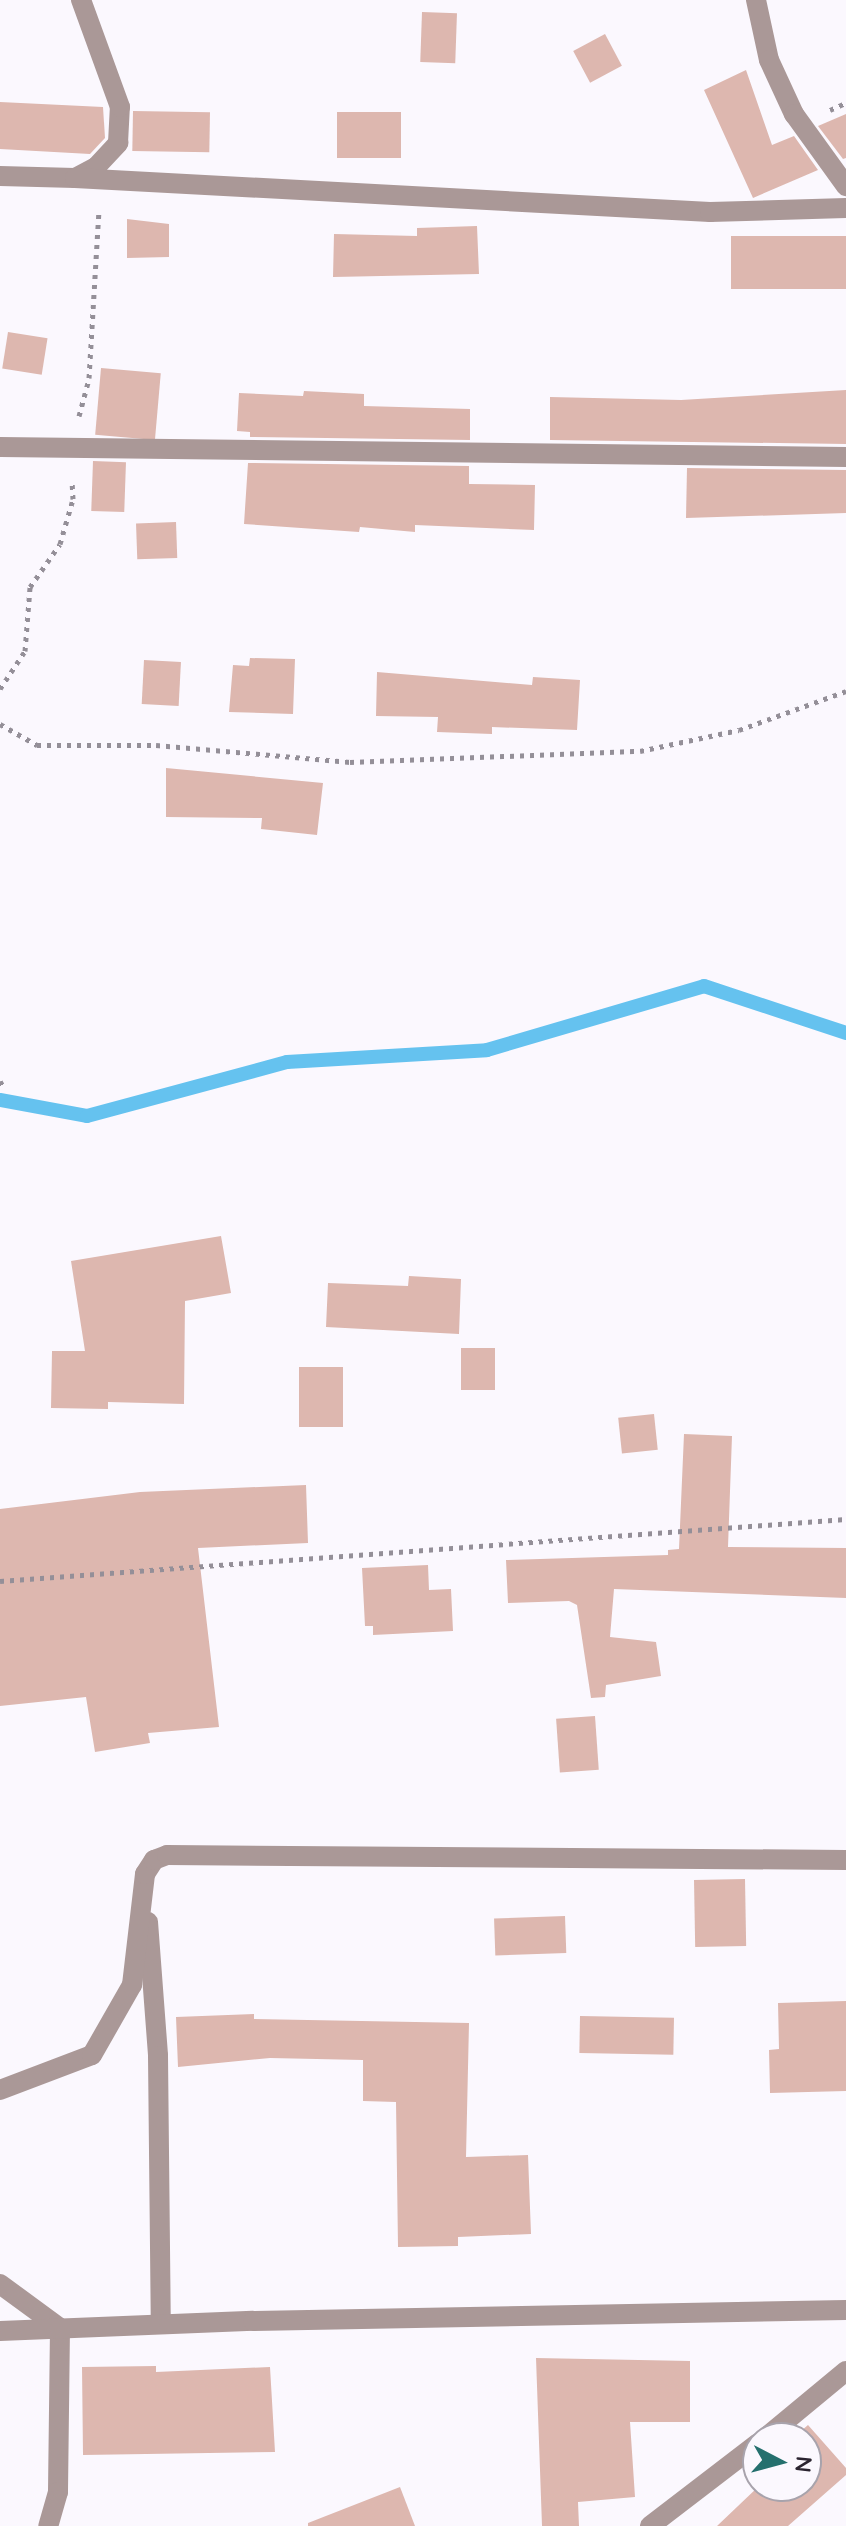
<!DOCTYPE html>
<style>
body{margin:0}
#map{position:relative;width:846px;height:2526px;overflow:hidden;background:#fbf8fe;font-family:Quicksand,sans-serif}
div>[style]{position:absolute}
.stream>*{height:14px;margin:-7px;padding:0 7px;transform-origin:7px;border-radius:7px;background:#65c2ef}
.building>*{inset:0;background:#ddb7af;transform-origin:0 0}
.path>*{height:5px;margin-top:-2.5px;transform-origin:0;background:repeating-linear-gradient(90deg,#948f98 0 4px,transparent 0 10px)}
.minor>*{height:20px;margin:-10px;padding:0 10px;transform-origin:10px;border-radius:10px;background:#aa9897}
span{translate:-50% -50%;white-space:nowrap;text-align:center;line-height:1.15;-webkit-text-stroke:6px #fbf8fe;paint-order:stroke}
.north{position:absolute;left:742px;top:2422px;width:80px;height:80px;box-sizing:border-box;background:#fbf8fe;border:2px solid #a8a3ac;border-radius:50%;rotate:96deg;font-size:22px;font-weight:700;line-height:32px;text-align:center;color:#2b2430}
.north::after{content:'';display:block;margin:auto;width:28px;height:36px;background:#25706e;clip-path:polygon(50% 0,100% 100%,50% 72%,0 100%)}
</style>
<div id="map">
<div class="stream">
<div style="left:0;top:1100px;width:88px;rotate:10.4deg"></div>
<div style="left:87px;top:1116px;width:207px;rotate:-15.1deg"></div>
<div style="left:287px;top:1062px;width:200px;rotate:-3.4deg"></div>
<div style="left:487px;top:1050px;width:226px;rotate:-16.4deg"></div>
<div style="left:704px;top:986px;width:150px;rotate:18.3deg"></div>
</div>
<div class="building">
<div style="left:422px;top:12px;width:35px;height:50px;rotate:2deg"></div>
<div style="left:605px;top:34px;width:36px;height:36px;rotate:62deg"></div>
<div style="clip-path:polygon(746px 70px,772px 145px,794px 136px,818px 170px,753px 198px,704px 90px)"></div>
<div style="clip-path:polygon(0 102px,103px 107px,105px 138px,90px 154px,0 149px)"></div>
<div style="left:133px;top:111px;width:77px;height:40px;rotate:1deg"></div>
<div style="left:337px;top:112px;width:64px;height:46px"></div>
<div style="clip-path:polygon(846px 114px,846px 158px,843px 159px,818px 126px)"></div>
<div style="clip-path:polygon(127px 219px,169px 224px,169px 257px,127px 258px)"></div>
<div style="clip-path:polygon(477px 226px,479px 274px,333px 277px,334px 234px,417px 236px,417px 228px)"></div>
<div style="left:846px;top:236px;width:53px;height:115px;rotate:90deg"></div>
<div style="left:8px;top:332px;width:40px;height:37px;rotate:9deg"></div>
<div style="left:101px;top:368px;width:60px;height:67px;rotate:5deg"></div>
<div style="clip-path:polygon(846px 390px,846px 444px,550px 440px,550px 397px,681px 400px)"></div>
<div style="clip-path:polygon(304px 391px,364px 394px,364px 406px,470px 409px,470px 440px,250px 437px,250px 432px,237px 431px,239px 393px,303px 396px)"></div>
<div style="left:93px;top:461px;width:33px;height:50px;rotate:2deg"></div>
<div style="clip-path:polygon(248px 463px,469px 466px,469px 484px,535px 485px,534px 530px,415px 525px,415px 532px,360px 527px,359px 532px,244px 524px)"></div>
<div style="clip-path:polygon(687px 468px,846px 470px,846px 513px,686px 518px)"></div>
<div style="left:176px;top:522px;width:36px;height:40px;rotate:88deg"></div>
<div style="clip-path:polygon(250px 658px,295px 659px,293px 714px,229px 712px,233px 665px,249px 666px)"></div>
<div style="left:144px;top:660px;width:37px;height:44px;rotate:3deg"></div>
<div style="clip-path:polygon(377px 672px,532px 685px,533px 677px,580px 680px,577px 730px,492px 727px,492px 734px,437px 732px,438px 717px,376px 716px)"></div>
<div style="clip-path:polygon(166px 768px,323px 783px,317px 835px,261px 829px,262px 818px,166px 817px)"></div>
<div style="clip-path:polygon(221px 1236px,231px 1293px,185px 1301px,184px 1404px,108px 1402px,108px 1409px,51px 1408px,52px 1351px,85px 1351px,71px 1261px)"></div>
<div style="clip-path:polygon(409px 1276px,461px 1279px,459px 1334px,326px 1327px,328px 1283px,408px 1286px)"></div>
<div style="left:461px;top:1348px;width:34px;height:42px"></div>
<div style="left:299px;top:1367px;width:44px;height:60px"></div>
<div style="left:654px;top:1414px;width:36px;height:36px;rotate:84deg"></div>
<div style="clip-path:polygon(684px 1434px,732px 1436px,728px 1547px,846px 1548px,846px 1598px,614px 1589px,610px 1637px,656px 1642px,661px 1676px,606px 1685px,605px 1697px,591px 1698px,577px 1605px,569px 1601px,508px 1603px,506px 1560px,668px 1555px,668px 1550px,679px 1549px)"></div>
<div style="clip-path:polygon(306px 1485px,308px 1543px,198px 1548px,219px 1727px,148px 1733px,150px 1743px,95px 1752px,86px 1697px,0 1706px,0 1509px,140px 1492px)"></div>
<div style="clip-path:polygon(428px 1565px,429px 1590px,451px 1589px,453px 1631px,373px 1635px,373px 1626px,365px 1626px,362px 1568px)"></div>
<div style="left:595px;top:1716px;width:54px;height:39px;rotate:86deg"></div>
<div style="left:745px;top:1879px;width:67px;height:51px;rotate:89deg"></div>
<div style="left:565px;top:1916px;width:37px;height:71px;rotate:88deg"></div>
<div style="clip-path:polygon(846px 2001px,846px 2091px,770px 2093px,769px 2050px,779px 2049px,778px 2003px)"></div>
<div style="clip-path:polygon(254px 2014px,254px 2019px,469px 2023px,466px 2157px,528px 2155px,531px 2234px,458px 2237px,458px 2246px,398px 2247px,396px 2102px,363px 2101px,363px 2060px,270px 2058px,178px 2067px,176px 2017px)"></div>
<div style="left:580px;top:2016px;width:94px;height:37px;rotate:1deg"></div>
<div style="clip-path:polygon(536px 2358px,690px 2361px,690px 2422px,630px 2422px,635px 2497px,578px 2502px,579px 2526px,542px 2526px)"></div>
<div style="clip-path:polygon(156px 2366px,156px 2372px,270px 2367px,275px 2452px,83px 2455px,82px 2367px)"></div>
<div style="clip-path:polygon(808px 2425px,846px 2468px,846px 2475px,788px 2526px,717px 2526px,759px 2486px,806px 2486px,806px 2438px,793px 2438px)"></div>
<div style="clip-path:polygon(400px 2487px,415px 2526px,308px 2526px,308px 2523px)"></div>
</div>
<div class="path">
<div style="left:830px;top:110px;width:17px;rotate:-24deg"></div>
<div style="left:79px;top:416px;width:39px;rotate:-75deg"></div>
<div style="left:89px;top:378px;width:166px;rotate:-86.6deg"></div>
<div style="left:0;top:689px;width:45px;rotate:-56.7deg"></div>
<div style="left:25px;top:651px;width:64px;rotate:-85.5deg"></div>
<div style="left:30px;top:587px;width:52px;rotate:-55.1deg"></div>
<div style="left:60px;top:544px;width:47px;rotate:-73.9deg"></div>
<div style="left:73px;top:499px;width:18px;rotate:-93deg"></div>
<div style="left:0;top:724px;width:43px;rotate:29.6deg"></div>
<div style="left:37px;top:745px;width:119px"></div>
<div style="left:156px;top:745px;width:195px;rotate:5deg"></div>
<div style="left:350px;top:762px;width:290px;rotate:-2.2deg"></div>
<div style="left:640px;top:751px;width:101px;rotate:-12deg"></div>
<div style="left:739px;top:730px;width:114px;rotate:-20deg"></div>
<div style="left:0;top:1081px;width:6px;rotate:59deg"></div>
<div style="left:0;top:1581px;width:848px;rotate:-4.19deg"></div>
</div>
<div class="minor">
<div style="left:756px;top:0;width:61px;rotate:77.8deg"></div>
<div style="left:769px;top:60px;width:60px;rotate:65.2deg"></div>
<div style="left:794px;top:114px;width:89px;rotate:54.2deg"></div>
<div style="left:0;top:176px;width:75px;rotate:1.5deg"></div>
<div style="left:75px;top:178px;width:24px;rotate:-28deg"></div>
<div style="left:96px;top:167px;width:33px;rotate:-47deg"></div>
<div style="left:118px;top:143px;width:36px;rotate:-87deg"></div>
<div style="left:120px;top:107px;width:114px;rotate:-110deg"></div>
<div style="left:75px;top:178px;width:636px;rotate:3.06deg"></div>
<div style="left:710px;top:212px;width:136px;rotate:-1.7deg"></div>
<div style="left:0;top:447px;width:846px;rotate:0.68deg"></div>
<div style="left:148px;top:1922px;width:134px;rotate:85.7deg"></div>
<div style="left:158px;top:2056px;width:267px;rotate:89.4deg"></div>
<div style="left:0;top:2090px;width:98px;rotate:-20.8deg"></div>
<div style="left:92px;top:2055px;width:81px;rotate:-60.3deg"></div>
<div style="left:132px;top:1985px;width:112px;rotate:-83.3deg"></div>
<div style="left:145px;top:1874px;width:17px;rotate:-57deg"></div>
<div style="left:154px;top:1860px;width:14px;rotate:-21deg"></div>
<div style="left:167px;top:1855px;width:679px;rotate:0.42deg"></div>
<div style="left:0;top:2284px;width:74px;rotate:36.3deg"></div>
<div style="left:60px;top:2328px;width:164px;rotate:90.7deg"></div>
<div style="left:58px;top:2492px;width:35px;rotate:106deg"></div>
<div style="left:0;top:2331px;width:253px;rotate:-2.3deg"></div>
<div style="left:253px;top:2321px;width:593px;rotate:-1.06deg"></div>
<div style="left:765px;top:2438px;width:105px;rotate:-39.6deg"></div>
<div style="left:650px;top:2526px;width:136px;rotate:-37.5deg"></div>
</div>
<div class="north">N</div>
</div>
